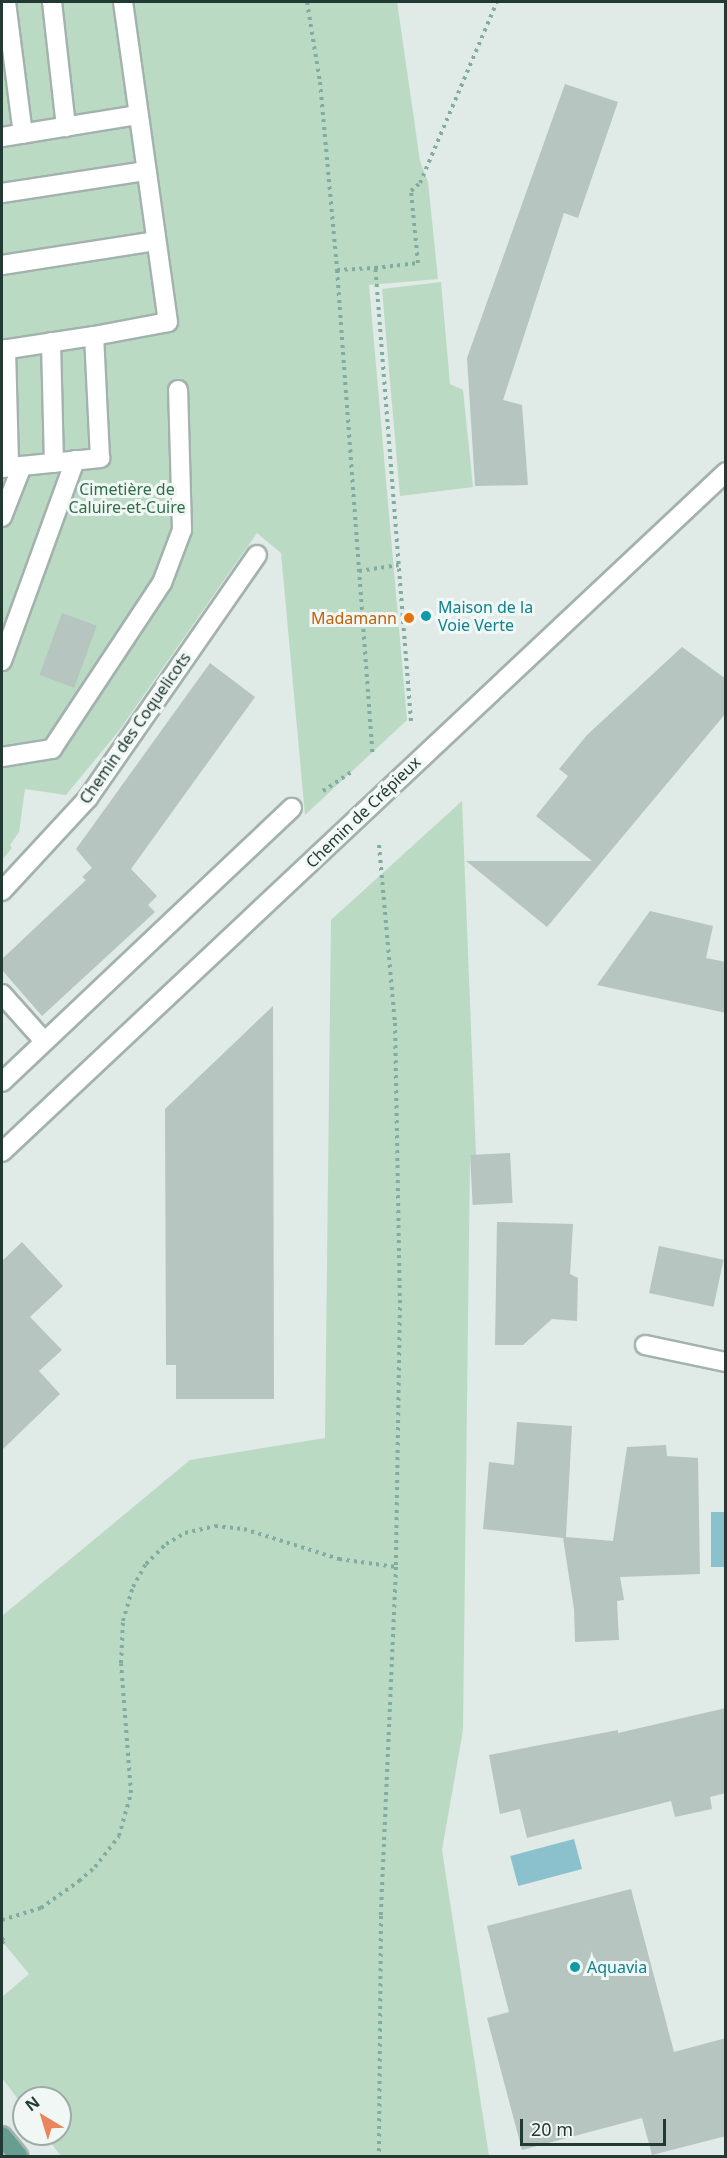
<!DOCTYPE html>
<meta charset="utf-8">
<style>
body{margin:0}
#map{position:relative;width:727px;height:2158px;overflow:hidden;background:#e0eae6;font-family:"Noto Sans",sans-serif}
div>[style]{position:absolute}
.green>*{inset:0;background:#badac4}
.water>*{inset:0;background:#8bc1cc;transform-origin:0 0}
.building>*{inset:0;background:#b6c5bf;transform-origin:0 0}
.path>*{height:4px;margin-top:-2px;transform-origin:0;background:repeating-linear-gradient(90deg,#83aca0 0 3px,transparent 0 7.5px)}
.roads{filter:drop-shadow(2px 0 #a3b2ad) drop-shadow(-2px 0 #a3b2ad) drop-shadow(0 2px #a3b2ad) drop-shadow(0 -2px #a3b2ad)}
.minor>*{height:18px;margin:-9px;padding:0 9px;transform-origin:9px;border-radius:9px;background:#fff}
.major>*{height:18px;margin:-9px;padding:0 9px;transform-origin:9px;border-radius:9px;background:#689d91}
.dots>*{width:16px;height:16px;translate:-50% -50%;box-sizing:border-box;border:3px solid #f1f7f4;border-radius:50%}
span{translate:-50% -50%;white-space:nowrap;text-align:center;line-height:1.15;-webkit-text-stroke:6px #f1f7f4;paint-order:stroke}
.park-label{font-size:16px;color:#2f6e49}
.culture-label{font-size:16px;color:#0d838f}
.left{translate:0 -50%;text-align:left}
.food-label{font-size:16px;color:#c56008}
.right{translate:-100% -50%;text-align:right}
.street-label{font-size:16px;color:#223a34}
.frame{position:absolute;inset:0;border:3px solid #223a34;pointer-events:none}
.north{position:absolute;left:12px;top:2086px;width:60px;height:60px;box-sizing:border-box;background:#f1f7f4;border:2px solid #9eaba7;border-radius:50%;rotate:322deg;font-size:16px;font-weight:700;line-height:24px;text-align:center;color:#223a34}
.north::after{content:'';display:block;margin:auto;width:21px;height:27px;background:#e9855f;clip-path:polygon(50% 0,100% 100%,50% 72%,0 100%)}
.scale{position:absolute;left:520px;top:2119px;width:146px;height:27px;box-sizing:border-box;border:3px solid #223a34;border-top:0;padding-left:8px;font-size:18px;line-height:21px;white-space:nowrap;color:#223a34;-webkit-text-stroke:4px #f1f7f4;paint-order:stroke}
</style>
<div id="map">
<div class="green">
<div style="clip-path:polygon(2px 2px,397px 2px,420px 161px,428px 182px,438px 279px,369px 285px,407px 720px,305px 815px,281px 553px,257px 533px,118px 732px,66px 795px,25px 789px,19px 832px,10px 845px,12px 848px,2px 860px)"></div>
<div style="clip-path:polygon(441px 282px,450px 384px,463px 390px,473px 487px,400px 496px,382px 289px)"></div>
<div style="clip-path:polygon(462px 801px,476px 1155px,470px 1156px,463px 1730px,442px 1850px,489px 2156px,61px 2156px,44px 2134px,60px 2134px,60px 2098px,24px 2098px,24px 2107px,2px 2078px,2px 1997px,29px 1974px,2px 1941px,2px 1616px,190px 1460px,325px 1438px,331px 920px)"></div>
</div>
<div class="water">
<div style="left:711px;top:1512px;width:14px;height:55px"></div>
<div style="left:574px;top:1839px;width:31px;height:66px;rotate:75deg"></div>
</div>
<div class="building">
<div style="clip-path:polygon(565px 84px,618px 102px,578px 218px,564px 213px,503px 400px,522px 405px,528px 485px,475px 486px,467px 358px)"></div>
<div style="left:62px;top:613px;width:37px;height:66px;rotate:20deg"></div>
<div style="clip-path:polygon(682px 647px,726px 679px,726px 713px,547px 927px,466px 861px,592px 861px,536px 816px,568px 776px,559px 769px,587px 735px)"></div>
<div style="clip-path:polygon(210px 663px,255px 697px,131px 869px,157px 896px,148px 905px,155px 912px,42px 1016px,2px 970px,2px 959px,86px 880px,82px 877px,92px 868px,76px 849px)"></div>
<div style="clip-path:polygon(650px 911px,713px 926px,706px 958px,726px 962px,726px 1013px,597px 985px)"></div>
<div style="clip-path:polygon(273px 1006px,274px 1399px,176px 1399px,176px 1365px,166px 1365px,165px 1109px)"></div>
<div style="left:510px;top:1153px;width:50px;height:40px;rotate:87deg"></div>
<div style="clip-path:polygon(497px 1222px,573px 1224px,570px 1274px,578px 1278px,577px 1321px,552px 1319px,523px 1345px,495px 1345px)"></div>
<div style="clip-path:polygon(22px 1242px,63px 1286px,30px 1317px,62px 1350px,39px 1371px,60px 1394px,2px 1450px,2px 1261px)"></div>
<div style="left:659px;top:1246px;width:66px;height:48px;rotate:12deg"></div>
<div style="clip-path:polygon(517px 1422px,572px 1426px,566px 1537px,613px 1541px,627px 1447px,666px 1445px,667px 1456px,698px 1458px,700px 1574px,620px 1577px,624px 1600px,617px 1601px,619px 1640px,575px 1642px,574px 1609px,563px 1538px,483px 1529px,489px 1462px,514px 1465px)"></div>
<div style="clip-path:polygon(726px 1708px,726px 1793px,710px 1797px,712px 1809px,675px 1817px,671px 1801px,527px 1838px,520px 1809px,500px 1814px,489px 1755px,618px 1730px,618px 1733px)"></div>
<div style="clip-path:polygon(631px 1889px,674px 2052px,726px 2038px,726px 2136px,652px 2155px,642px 2118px,522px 2150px,487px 2018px,509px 2012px,487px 1926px)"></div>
</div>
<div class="path">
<div style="left:307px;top:2px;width:81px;rotate:80.8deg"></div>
<div style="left:320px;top:82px;width:189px;rotate:84.8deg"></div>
<div style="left:337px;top:270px;width:487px;rotate:85.8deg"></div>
<div style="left:337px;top:270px;width:38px;rotate:-3deg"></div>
<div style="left:359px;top:571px;width:40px;rotate:-8.5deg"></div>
<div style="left:411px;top:721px;width:454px;rotate:-94.5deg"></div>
<div style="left:375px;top:268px;width:43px;rotate:-6.6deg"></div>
<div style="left:418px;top:263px;width:72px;rotate:-95.6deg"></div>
<div style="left:411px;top:191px;width:12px;rotate:-42deg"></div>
<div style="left:420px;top:183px;width:197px;rotate:-67deg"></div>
<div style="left:323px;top:791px;width:37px;rotate:-34deg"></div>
<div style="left:379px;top:845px;width:179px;rotate:84.9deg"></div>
<div style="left:395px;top:1023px;width:277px;rotate:89deg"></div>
<div style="left:400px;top:1300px;width:267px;rotate:90.9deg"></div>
<div style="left:396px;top:1567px;width:349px;rotate:92.5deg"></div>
<div style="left:381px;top:1916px;width:240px;rotate:90.5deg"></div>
<div style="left:2px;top:1920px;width:41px;rotate:-17.1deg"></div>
<div style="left:41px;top:1908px;width:47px;rotate:-35.4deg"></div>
<div style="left:79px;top:1881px;width:21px;rotate:-41deg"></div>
<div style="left:95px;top:1867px;width:39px;rotate:-52deg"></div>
<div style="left:119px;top:1836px;width:45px;rotate:-74.4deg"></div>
<div style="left:131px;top:1793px;width:130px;rotate:-94.4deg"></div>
<div style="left:121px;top:1663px;width:42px;rotate:-87.3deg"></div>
<div style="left:123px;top:1621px;width:35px;rotate:-74deg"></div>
<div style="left:133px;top:1587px;width:26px;rotate:-61deg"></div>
<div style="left:146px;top:1564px;width:28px;rotate:-45deg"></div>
<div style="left:166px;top:1544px;width:22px;rotate:-30deg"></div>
<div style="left:185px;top:1533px;width:31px;rotate:-13deg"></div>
<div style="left:215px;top:1526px;width:29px;rotate:6deg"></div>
<div style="left:244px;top:1529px;width:100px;rotate:17.5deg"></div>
<div style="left:339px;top:1559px;width:58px;rotate:8deg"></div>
<div style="left:2px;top:1938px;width:4px;rotate:56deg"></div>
<div style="left:4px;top:1941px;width:3px;rotate:135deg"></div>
</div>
<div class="roads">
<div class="minor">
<div style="left:6px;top:2px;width:133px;rotate:82.7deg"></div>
<div style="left:52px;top:2px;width:126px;rotate:83.6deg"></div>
<div style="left:2px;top:137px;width:138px;rotate:-9.2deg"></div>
<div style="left:2px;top:193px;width:146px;rotate:-8.7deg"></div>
<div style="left:2px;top:265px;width:155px;rotate:-8.9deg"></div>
<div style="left:51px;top:342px;width:121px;rotate:88.6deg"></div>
<div style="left:6px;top:349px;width:118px;rotate:88.5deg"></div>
<div style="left:2px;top:350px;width:93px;rotate:-8.7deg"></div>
<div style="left:2px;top:468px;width:99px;rotate:-5.8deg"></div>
<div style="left:100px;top:458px;width:122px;rotate:-92.8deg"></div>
<div style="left:94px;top:336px;width:75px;rotate:-10.7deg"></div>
<div style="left:168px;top:322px;width:323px;rotate:-98deg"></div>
<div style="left:2px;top:517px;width:55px;rotate:-68.6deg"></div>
<div style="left:2px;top:661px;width:214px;rotate:-70deg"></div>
<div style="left:2px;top:757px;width:51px;rotate:-9.1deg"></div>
<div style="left:52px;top:749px;width:199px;rotate:-56.5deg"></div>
<div style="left:162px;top:583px;width:57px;rotate:-69.3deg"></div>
<div style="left:182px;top:530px;width:140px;rotate:-91.6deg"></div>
<div style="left:2px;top:891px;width:127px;rotate:-47.2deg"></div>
<div style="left:88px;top:798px;width:296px;rotate:-55.2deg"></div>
<div style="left:2px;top:994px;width:63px;rotate:48.2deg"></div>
<div style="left:2px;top:1082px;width:399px;rotate:-43.4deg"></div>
<div style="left:2px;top:1152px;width:993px;rotate:-43.2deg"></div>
<div style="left:645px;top:1345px;width:83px;rotate:11.9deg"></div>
</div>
<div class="major">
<div style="left:2px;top:2136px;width:26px;rotate:51deg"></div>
</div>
</div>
<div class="dots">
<div style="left:426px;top:616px;background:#0f9aa8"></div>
<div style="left:409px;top:618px;background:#e8710a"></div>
<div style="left:575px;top:1967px;background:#0f9aa8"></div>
</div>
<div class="park-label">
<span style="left:127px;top:498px">Cimetière de<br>Caluire-et-Cuire</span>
</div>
<div class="culture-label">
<span class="left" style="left:438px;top:616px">Maison de la<br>Voie Verte</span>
<span class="left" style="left:587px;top:1967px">Aquavia</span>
</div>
<div class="food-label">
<span class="right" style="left:397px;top:618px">Madamann</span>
</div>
<div class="street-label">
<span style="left:135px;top:728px;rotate:-55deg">Chemin des Coquelicots</span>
<span style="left:363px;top:812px;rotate:-44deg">Chemin de Crépieux</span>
</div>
<div class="frame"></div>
<div class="north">N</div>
<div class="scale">20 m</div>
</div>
